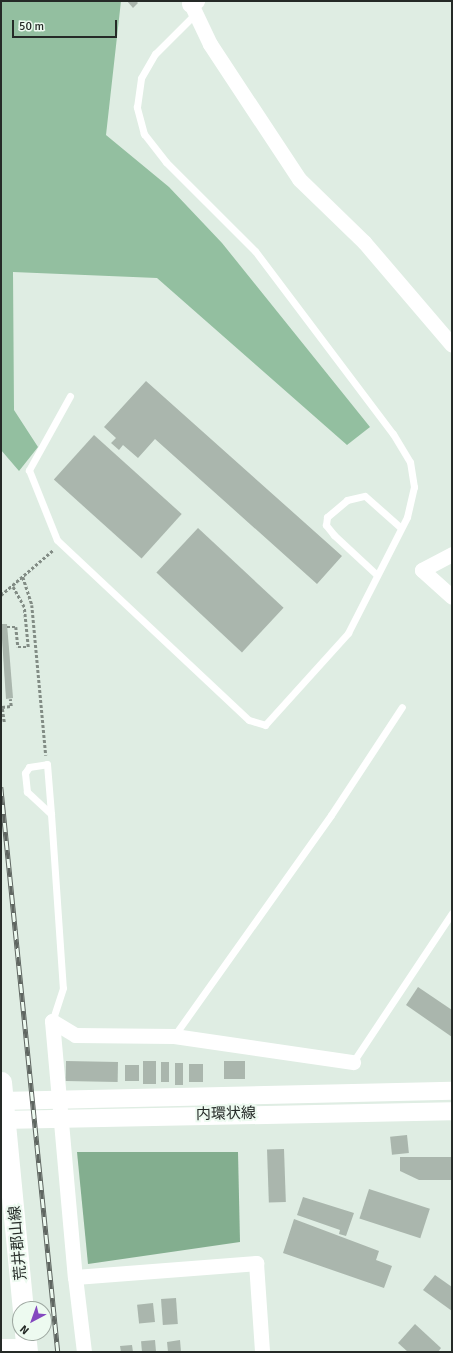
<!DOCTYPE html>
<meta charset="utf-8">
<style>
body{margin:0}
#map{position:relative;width:453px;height:1353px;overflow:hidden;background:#dfede3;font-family:Signika,"Noto Sans JP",sans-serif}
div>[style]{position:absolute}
.forest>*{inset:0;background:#93bfa0}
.water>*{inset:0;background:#83ae8f}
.building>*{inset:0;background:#aab6ad;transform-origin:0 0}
.path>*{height:2.5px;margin-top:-1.25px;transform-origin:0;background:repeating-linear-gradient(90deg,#828c85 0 3px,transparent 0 5px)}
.service>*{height:7px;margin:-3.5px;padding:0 3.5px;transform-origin:3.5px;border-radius:3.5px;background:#fff}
.minor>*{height:15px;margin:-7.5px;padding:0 7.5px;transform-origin:7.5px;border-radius:7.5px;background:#fff}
.tertiary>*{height:18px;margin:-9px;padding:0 9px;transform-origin:9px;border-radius:9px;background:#fff}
.secondary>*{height:21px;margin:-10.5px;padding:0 10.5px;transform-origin:10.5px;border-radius:10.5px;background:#fff}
.rail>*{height:4.5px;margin-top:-2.25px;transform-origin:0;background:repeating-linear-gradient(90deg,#edfaf0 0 9px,#5f6661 0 18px);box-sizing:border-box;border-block:1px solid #5f6661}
span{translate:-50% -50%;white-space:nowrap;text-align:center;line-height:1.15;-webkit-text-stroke:4px #edfaf0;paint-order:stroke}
.street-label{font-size:15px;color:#252a27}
.frame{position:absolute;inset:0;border:2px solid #252a27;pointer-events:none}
.north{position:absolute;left:12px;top:1301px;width:40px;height:40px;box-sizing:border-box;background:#edfaf0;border:1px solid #9da7a0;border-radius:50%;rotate:221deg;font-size:11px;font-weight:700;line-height:16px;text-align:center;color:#252a27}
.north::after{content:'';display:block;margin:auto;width:14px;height:18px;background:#8348bf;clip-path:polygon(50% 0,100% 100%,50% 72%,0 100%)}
.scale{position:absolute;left:12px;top:20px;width:105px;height:18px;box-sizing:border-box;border:2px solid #252a27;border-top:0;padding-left:5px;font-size:12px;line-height:14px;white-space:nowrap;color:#252a27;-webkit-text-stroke:3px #edfaf0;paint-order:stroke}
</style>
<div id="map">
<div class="forest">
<div style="clip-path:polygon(1px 1px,121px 1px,106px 135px,169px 187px,222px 243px,370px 427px,347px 445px,157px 278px,13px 272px,14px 410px,38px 447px,19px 471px,1px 450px)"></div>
</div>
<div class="water">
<div style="clip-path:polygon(77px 1152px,238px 1152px,240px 1242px,88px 1264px)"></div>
</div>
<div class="building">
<div style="clip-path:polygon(127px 1px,136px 1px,138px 3px,133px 8px)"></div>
<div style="clip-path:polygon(146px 381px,342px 556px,317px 584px,155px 439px,138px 458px,123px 445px,119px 450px,111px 443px,116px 438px,104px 427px)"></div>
<div style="left:94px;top:435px;width:118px;height:60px;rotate:42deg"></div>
<div style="left:198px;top:528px;width:117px;height:61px;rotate:43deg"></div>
<div style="clip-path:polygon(1px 624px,7px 624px,13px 698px,6px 699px)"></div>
<div style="clip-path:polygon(418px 987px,452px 1010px,452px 1037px,406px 1005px)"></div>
<div style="left:66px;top:1061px;width:52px;height:20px;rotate:1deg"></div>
<div style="left:143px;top:1061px;width:13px;height:23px"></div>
<div style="left:224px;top:1061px;width:21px;height:18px"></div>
<div style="left:161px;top:1062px;width:8px;height:20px"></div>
<div style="left:175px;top:1063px;width:8px;height:22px"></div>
<div style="left:189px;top:1064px;width:14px;height:18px"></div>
<div style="left:125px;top:1065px;width:14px;height:16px"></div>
<div style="left:407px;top:1135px;width:18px;height:17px;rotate:84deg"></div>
<div style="left:284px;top:1149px;width:53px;height:17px;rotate:88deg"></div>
<div style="clip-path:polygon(400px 1157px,452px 1157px,452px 1180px,419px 1180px,400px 1171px)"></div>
<div style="left:369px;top:1189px;width:64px;height:31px;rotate:18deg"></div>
<div style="clip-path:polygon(303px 1197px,354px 1213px,346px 1236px,339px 1234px,340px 1230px,297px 1215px)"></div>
<div style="clip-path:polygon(294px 1219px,379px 1251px,376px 1260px,392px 1266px,384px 1288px,283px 1253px)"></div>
<div style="clip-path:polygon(435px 1275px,452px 1287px,452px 1311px,423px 1290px)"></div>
<div style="left:176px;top:1298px;width:26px;height:15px;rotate:86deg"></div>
<div style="left:153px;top:1303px;width:19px;height:16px;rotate:84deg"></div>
<div style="clip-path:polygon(415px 1324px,441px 1348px,438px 1352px,408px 1352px,398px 1343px)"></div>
<div style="left:155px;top:1340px;width:12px;height:14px;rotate:85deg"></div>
<div style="clip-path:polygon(180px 1340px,181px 1352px,168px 1352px,167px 1342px)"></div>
<div style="clip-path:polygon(132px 1345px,133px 1352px,121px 1352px,120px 1346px)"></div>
</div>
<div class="path">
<div style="left:23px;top:577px;width:29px;rotate:72deg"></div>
<div style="left:32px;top:605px;width:151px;rotate:84.7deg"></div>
<div style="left:1px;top:595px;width:69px;rotate:-40.9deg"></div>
<div style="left:7px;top:627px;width:9px"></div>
<div style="left:16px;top:627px;width:20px;rotate:84deg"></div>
<div style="left:18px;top:647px;width:10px"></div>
<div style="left:28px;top:647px;width:40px;rotate:-95.7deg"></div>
<div style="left:24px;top:607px;width:23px;rotate:-119deg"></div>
<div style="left:4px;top:722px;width:15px;rotate:-98deg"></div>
<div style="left:2px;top:707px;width:9px;rotate:-6deg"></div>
<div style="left:11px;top:706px;width:7px;rotate:-98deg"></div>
</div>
<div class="service">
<div style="left:70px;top:396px;width:85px;rotate:119deg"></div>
<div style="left:29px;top:470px;width:75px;rotate:68.2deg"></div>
<div style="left:57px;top:540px;width:263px;rotate:43.2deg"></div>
<div style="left:249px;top:720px;width:17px;rotate:17deg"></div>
<div style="left:265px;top:725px;width:124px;rotate:-47.9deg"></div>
<div style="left:348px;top:633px;width:130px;rotate:-63deg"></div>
<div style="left:407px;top:517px;width:31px;rotate:-77deg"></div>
<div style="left:414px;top:487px;width:25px;rotate:-99deg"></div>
<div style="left:410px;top:462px;width:33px;rotate:-121deg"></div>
<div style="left:393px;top:434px;width:229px;rotate:-127deg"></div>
<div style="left:255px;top:251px;width:126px;rotate:-135deg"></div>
<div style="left:166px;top:162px;width:36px;rotate:-128deg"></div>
<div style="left:144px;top:134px;width:28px;rotate:-105deg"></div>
<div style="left:137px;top:107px;width:29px;rotate:-82deg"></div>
<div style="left:141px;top:78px;width:28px;rotate:-60deg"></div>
<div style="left:155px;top:54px;width:57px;rotate:-45deg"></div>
<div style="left:377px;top:575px;width:59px;rotate:-137.1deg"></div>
<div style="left:334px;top:535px;width:13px;rotate:-129deg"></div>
<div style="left:326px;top:525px;width:8px;rotate:-83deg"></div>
<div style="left:327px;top:517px;width:26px;rotate:-40deg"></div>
<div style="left:347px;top:500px;width:18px;rotate:-13deg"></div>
<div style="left:365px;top:496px;width:48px;rotate:41.6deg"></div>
<div style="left:51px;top:814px;width:33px;rotate:-137deg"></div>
<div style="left:27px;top:792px;width:19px;rotate:-96deg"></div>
<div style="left:25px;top:773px;width:7px;rotate:-56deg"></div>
<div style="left:29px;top:767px;width:18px;rotate:-9deg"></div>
<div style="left:47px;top:764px;width:50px;rotate:85.4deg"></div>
<div style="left:51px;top:814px;width:174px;rotate:86.1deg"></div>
<div style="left:63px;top:988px;width:35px;rotate:108deg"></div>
<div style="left:174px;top:1036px;width:271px;rotate:-54.6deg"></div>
<div style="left:331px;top:815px;width:129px;rotate:-56.7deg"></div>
<div style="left:353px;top:1062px;width:179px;rotate:-56.4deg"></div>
</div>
<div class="minor">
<div style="left:191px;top:4px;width:44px;rotate:64.6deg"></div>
<div style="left:210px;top:44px;width:162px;rotate:56.6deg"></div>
<div style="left:299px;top:179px;width:91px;rotate:44.1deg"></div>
<div style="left:364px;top:242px;width:135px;rotate:49.5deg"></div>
<div style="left:452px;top:554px;width:34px;rotate:152deg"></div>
<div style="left:422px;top:570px;width:40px;rotate:42deg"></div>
<div style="left:52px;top:1021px;width:27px;rotate:31deg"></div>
<div style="left:75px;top:1035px;width:99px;rotate:0.6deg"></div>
<div style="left:174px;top:1036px;width:181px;rotate:8.3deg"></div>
<div style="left:52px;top:1021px;width:257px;rotate:84.9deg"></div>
<div style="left:1px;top:1346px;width:25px"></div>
<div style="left:84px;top:1352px;width:76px;rotate:-96.8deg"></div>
<div style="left:75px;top:1277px;width:182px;rotate:-4.4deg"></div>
<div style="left:256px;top:1263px;width:89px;rotate:86.1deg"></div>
</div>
<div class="tertiary">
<div style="left:191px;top:4px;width:6px;rotate:-31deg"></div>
<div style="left:1px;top:1101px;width:451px;rotate:-1.3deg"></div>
<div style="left:1px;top:1120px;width:451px;rotate:-1.1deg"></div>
</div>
<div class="secondary">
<div style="left:1px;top:1082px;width:228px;rotate:84.5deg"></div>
<div style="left:25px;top:1333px;width:19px;rotate:84deg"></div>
</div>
<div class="rail">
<div style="left:1px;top:787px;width:568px;rotate:84.24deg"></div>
</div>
<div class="street-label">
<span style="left:226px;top:1114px;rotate:-1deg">内環状線</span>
<span style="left:18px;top:1243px;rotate:-95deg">荒井郡山線</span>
</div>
<div class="frame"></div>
<div class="north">N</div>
<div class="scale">50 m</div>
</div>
